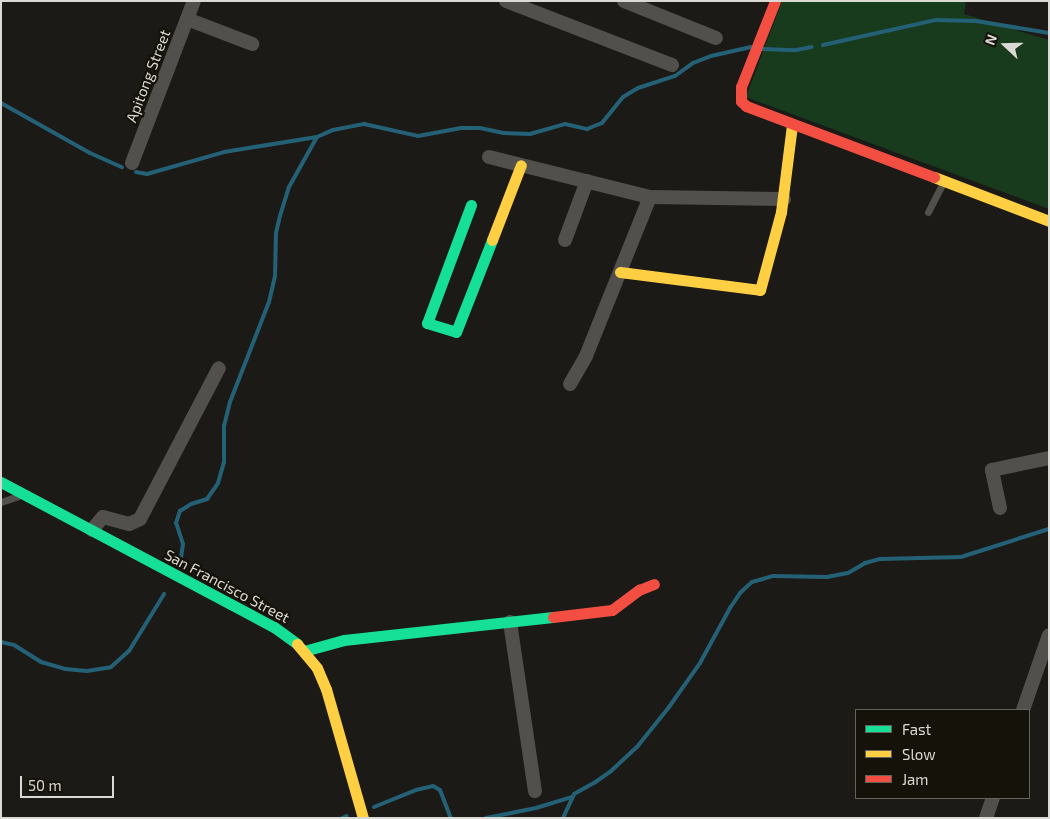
<!DOCTYPE html>
<style>
body{margin:0}
#map{position:relative;width:1050px;height:819px;overflow:hidden;background:#1b1a16;font-family:"Exo 2",sans-serif}
div>[style]{position:absolute}
.green>*{inset:0;background:#183b1e}
.stream>*{height:4px;margin:-2px;padding:0 2px;transform-origin:2px;border-radius:2px;background:#246176}
.lane>*{height:7px;margin:-3.5px;padding:0 3.5px;transform-origin:3.5px;border-radius:3.5px;background:#51504d}
.street>*{height:14px;margin:-7px;padding:0 7px;transform-origin:7px;border-radius:7px;background:#51504d}
.fast>*{height:11px;margin:-5.5px;padding:0 5.5px;transform-origin:5.5px;border-radius:5.5px;background:#16e098}
.slow>*{height:11px;margin:-5.5px;padding:0 5.5px;transform-origin:5.5px;border-radius:5.5px;background:#ffcf43}
.jam>*{height:11px;margin:-5.5px;padding:0 5.5px;transform-origin:5.5px;border-radius:5.5px;background:#f24e42}
span{translate:-50% -50%;white-space:nowrap;text-align:center;line-height:1.15;-webkit-text-stroke:4.5px #15120a;paint-order:stroke}
.street-label{font-size:15px;color:#dad9d3}
.frame{position:absolute;inset:0;border:2px solid #dad9d3;pointer-events:none}
.legend{position:absolute;left:855px;top:709px;width:175px;height:90px;box-sizing:border-box;background:#15120a;border:1px solid #64625a;margin:0;padding:6px 9px;list-style:none;font-size:15px;color:#dad9d3}
.legend li{display:flex;align-items:center;gap:10px;height:25px}
.legend b{width:25px;border:1px solid #64625a}
.north{position:absolute;left:980px;top:20px;width:50px;height:50px;-webkit-text-stroke:4px #15120a;paint-order:stroke;rotate:291deg;font-size:14px;font-weight:700;line-height:20px;text-align:center;color:#dad9d3}
.north::after{content:'';display:block;margin:auto;width:18px;height:22px;background:#dad9d3;clip-path:polygon(50% 0,100% 100%,50% 72%,0 100%)}
.scale{position:absolute;left:20px;top:776px;width:94px;height:22px;box-sizing:border-box;border:2px solid #dad9d3;border-top:0;padding-left:6px;font-size:15px;line-height:18px;white-space:nowrap;color:#dad9d3;-webkit-text-stroke:4px #15120a;paint-order:stroke}
</style>
<div id="map">
<div class="green">
<div style="clip-path:polygon(782px 1px,966px 1px,964px 14px,1049px 40px,1049px 209px,746px 97px)"></div>
</div>
<div class="stream">
<div style="left:823px;top:45px;width:116px;rotate:-12.5deg"></div>
<div style="left:936px;top:20px;width:40px;rotate:1.4deg"></div>
<div style="left:976px;top:21px;width:74px;rotate:9.3deg"></div>
<div style="left:762px;top:49px;width:34px;rotate:2deg"></div>
<div style="left:796px;top:50px;width:16px;rotate:-11deg"></div>
<div style="left:1px;top:103px;width:102px;rotate:29.3deg"></div>
<div style="left:90px;top:153px;width:35px;rotate:24deg"></div>
<div style="left:136px;top:172px;width:11px;rotate:10deg"></div>
<div style="left:147px;top:174px;width:80px;rotate:-15.9deg"></div>
<div style="left:224px;top:152px;width:94px;rotate:-9.2deg"></div>
<div style="left:317px;top:137px;width:17px;rotate:-24deg"></div>
<div style="left:333px;top:130px;width:32px;rotate:-11deg"></div>
<div style="left:364px;top:124px;width:55px;rotate:12.5deg"></div>
<div style="left:418px;top:136px;width:44px;rotate:-10.5deg"></div>
<div style="left:461px;top:128px;width:19px"></div>
<div style="left:480px;top:128px;width:24px;rotate:12deg"></div>
<div style="left:503px;top:133px;width:27px;rotate:2deg"></div>
<div style="left:530px;top:134px;width:36px;rotate:-16deg"></div>
<div style="left:565px;top:124px;width:23px;rotate:13deg"></div>
<div style="left:587px;top:129px;width:16px;rotate:-22deg"></div>
<div style="left:602px;top:123px;width:33px;rotate:-51deg"></div>
<div style="left:623px;top:97px;width:17px;rotate:-31deg"></div>
<div style="left:638px;top:88px;width:39px;rotate:-18deg"></div>
<div style="left:675px;top:76px;width:22px;rotate:-36deg"></div>
<div style="left:693px;top:63px;width:19px;rotate:-21deg"></div>
<div style="left:711px;top:56px;width:41px;rotate:-12.7deg"></div>
<div style="left:180px;top:565px;width:21px;rotate:-82deg"></div>
<div style="left:183px;top:544px;width:22px;rotate:-108deg"></div>
<div style="left:176px;top:523px;width:13px;rotate:-72deg"></div>
<div style="left:180px;top:511px;width:13px;rotate:-32deg"></div>
<div style="left:191px;top:504px;width:17px;rotate:-17deg"></div>
<div style="left:207px;top:499px;width:19px;rotate:-55deg"></div>
<div style="left:218px;top:483px;width:22px;rotate:-74deg"></div>
<div style="left:224px;top:462px;width:36px;rotate:-90deg"></div>
<div style="left:224px;top:426px;width:25px;rotate:-76deg"></div>
<div style="left:230px;top:402px;width:107px;rotate:-68.7deg"></div>
<div style="left:269px;top:302px;width:27px;rotate:-77deg"></div>
<div style="left:275px;top:276px;width:43px;rotate:-88.7deg"></div>
<div style="left:276px;top:233px;width:17px;rotate:-77deg"></div>
<div style="left:280px;top:216px;width:30px;rotate:-73deg"></div>
<div style="left:289px;top:187px;width:57px;rotate:-60.8deg"></div>
<div style="left:1px;top:642px;width:13px;rotate:13deg"></div>
<div style="left:14px;top:645px;width:32px;rotate:32deg"></div>
<div style="left:41px;top:662px;width:25px;rotate:16deg"></div>
<div style="left:65px;top:669px;width:22px;rotate:5deg"></div>
<div style="left:87px;top:671px;width:24px;rotate:-9deg"></div>
<div style="left:111px;top:667px;width:24px;rotate:-42deg"></div>
<div style="left:129px;top:651px;width:67px;rotate:-58.4deg"></div>
<div style="left:374px;top:807px;width:45px;rotate:-22deg"></div>
<div style="left:416px;top:790px;width:17px;rotate:-13deg"></div>
<div style="left:433px;top:786px;width:8px;rotate:30deg"></div>
<div style="left:440px;top:790px;width:30px;rotate:69deg"></div>
<div style="left:342px;top:818px;width:5px;rotate:-22deg"></div>
<div style="left:486px;top:818px;width:51px;rotate:-11.3deg"></div>
<div style="left:536px;top:808px;width:37px;rotate:-17deg"></div>
<div style="left:563px;top:818px;width:26px;rotate:-65deg"></div>
<div style="left:574px;top:794px;width:23px;rotate:-29deg"></div>
<div style="left:594px;top:783px;width:19px;rotate:-35deg"></div>
<div style="left:610px;top:772px;width:37px;rotate:-43deg"></div>
<div style="left:637px;top:747px;width:51px;rotate:-51.3deg"></div>
<div style="left:669px;top:707px;width:54px;rotate:-54.8deg"></div>
<div style="left:700px;top:663px;width:63px;rotate:-61.4deg"></div>
<div style="left:730px;top:608px;width:18px;rotate:-56deg"></div>
<div style="left:740px;top:593px;width:16px;rotate:-43deg"></div>
<div style="left:752px;top:582px;width:22px;rotate:-16deg"></div>
<div style="left:773px;top:576px;width:54px;rotate:1.1deg"></div>
<div style="left:827px;top:577px;width:21px;rotate:-11deg"></div>
<div style="left:848px;top:573px;width:20px;rotate:-30deg"></div>
<div style="left:865px;top:563px;width:16px;rotate:-15deg"></div>
<div style="left:880px;top:559px;width:81px;rotate:-1.4deg"></div>
<div style="left:961px;top:557px;width:92px;rotate:-17.7deg"></div>
</div>
<div class="lane">
<div style="left:928px;top:212px;width:33px;rotate:-63deg"></div>
<div style="left:1px;top:502px;width:18px;rotate:-19deg"></div>
</div>
<div class="street">
<div style="left:506px;top:1px;width:178px;rotate:21.1deg"></div>
<div style="left:624px;top:1px;width:99px;rotate:21.9deg"></div>
<div style="left:187px;top:19px;width:70px;rotate:21deg"></div>
<div style="left:489px;top:157px;width:166px;rotate:14deg"></div>
<div style="left:650px;top:197px;width:134px;rotate:0.9deg"></div>
<div style="left:132px;top:163px;width:173px;rotate:-69.1deg"></div>
<div style="left:565px;top:240px;width:63px;rotate:-69.6deg"></div>
<div style="left:570px;top:384px;width:32px;rotate:-60deg"></div>
<div style="left:586px;top:356px;width:171px;rotate:-68.1deg"></div>
<div style="left:1000px;top:508px;width:39px;rotate:-102deg"></div>
<div style="left:992px;top:470px;width:58px;rotate:-11.9deg"></div>
<div style="left:92px;top:530px;width:17px;rotate:-50deg"></div>
<div style="left:103px;top:517px;width:27px;rotate:15deg"></div>
<div style="left:129px;top:524px;width:12px;rotate:-24deg"></div>
<div style="left:140px;top:519px;width:170px;rotate:-62.4deg"></div>
<div style="left:510px;top:622px;width:171px;rotate:81.6deg"></div>
<div style="left:1023px;top:710px;width:79px;rotate:-70.9deg"></div>
<div style="left:986px;top:818px;width:21px;rotate:-71deg"></div>
</div>
<div class="fast">
<div style="left:471px;top:205px;width:126px;rotate:110.4deg"></div>
<div style="left:427px;top:323px;width:30px;rotate:17deg"></div>
<div style="left:456px;top:332px;width:99px;rotate:-68.6deg"></div>
<div style="left:1px;top:482px;width:309px;rotate:28deg"></div>
<div style="left:274px;top:627px;width:29px;rotate:36deg"></div>
<div style="left:304px;top:651px;width:41px;rotate:-15.4deg"></div>
<div style="left:344px;top:640px;width:210px;rotate:-6.3deg"></div>
</div>
<div class="slow">
<div style="left:934px;top:177px;width:123px;rotate:20.9deg"></div>
<div style="left:492px;top:240px;width:80px;rotate:-68.9deg"></div>
<div style="left:620px;top:272px;width:141px;rotate:7.3deg"></div>
<div style="left:760px;top:290px;width:81px;rotate:-74.9deg"></div>
<div style="left:781px;top:212px;width:88px;rotate:-82.8deg"></div>
<div style="left:297px;top:644px;width:31px;rotate:50deg"></div>
<div style="left:317px;top:668px;width:23px;rotate:67deg"></div>
<div style="left:326px;top:689px;width:134px;rotate:74deg"></div>
</div>
<div class="jam">
<div style="left:775px;top:1px;width:92px;rotate:111.6deg"></div>
<div style="left:741px;top:87px;width:14px;rotate:90deg"></div>
<div style="left:741px;top:101px;width:7px;rotate:45deg"></div>
<div style="left:746px;top:106px;width:201px;rotate:20.7deg"></div>
<div style="left:553px;top:617px;width:59px;rotate:-6.8deg"></div>
<div style="left:612px;top:610px;width:34px;rotate:-37deg"></div>
<div style="left:639px;top:590px;width:16px;rotate:-22deg"></div>
</div>
<div class="street-label">
<span style="left:148px;top:76px;rotate:-69deg">Apitong Street</span>
<span style="left:227px;top:586px;rotate:28deg">San Francisco Street</span>
</div>
<div class="frame"></div>
<ul class="legend">
<li><b style="height:6px;background:#16e098"></b>Fast</li>
<li><b style="height:6px;background:#ffcf43"></b>Slow</li>
<li><b style="height:6px;background:#f24e42"></b>Jam</li>
</ul>
<div class="north">N</div>
<div class="scale">50 m</div>
</div>
